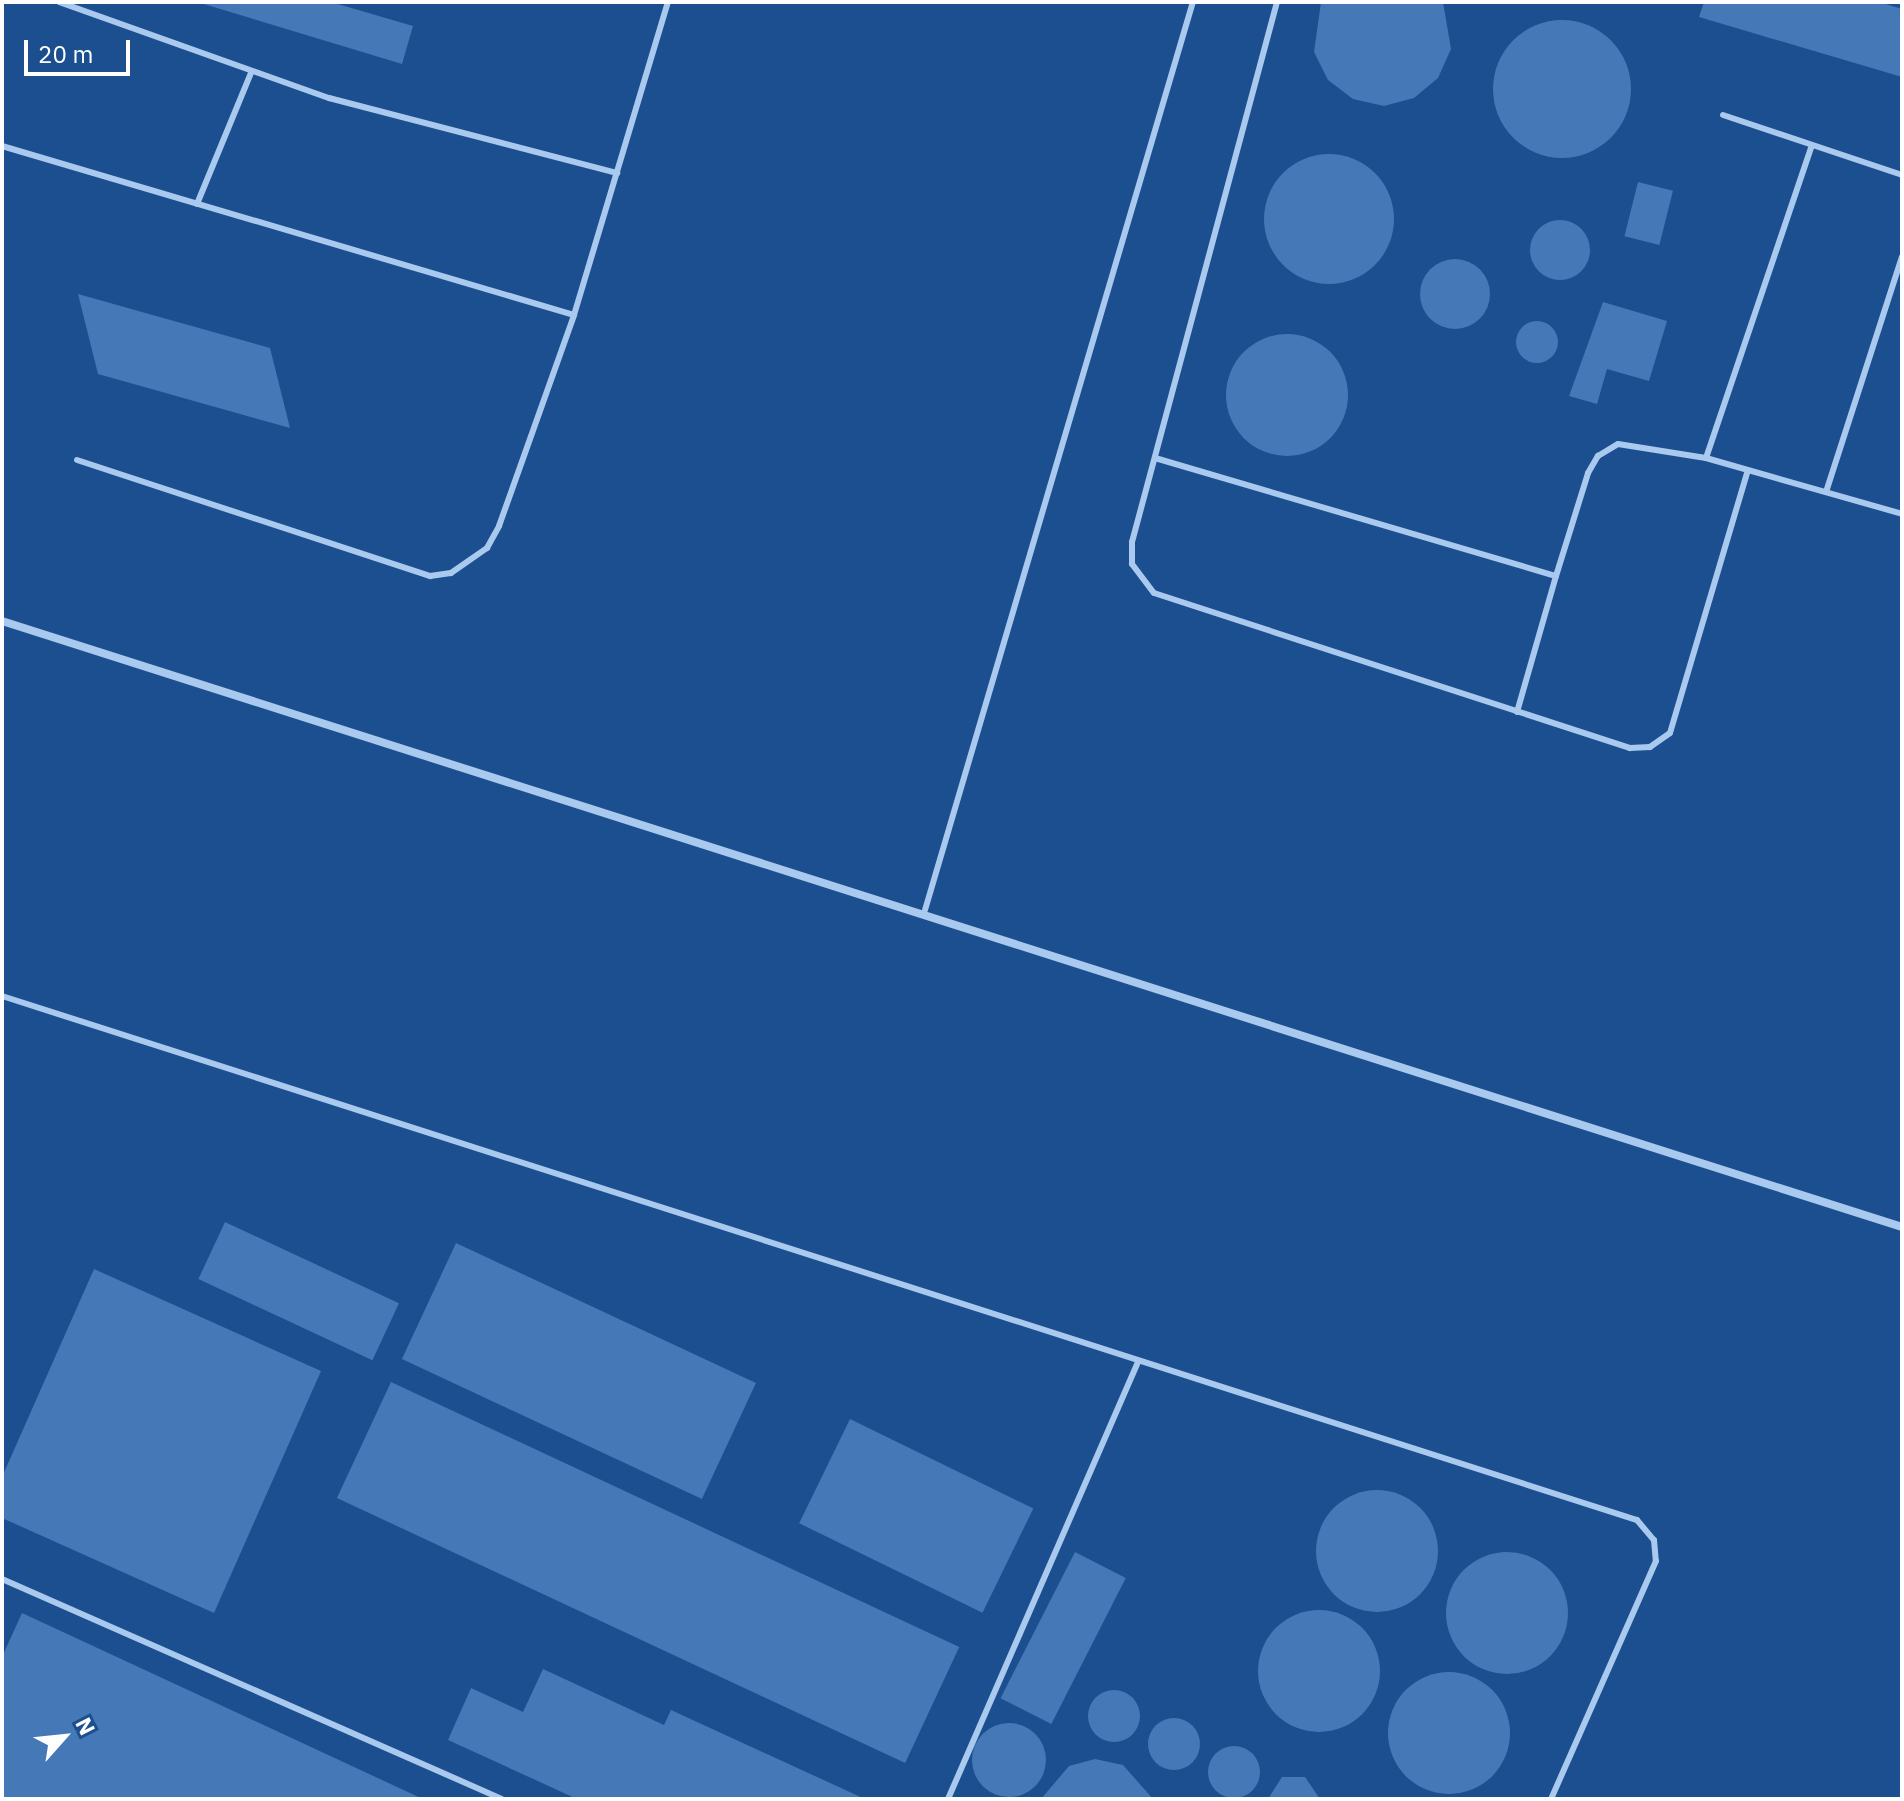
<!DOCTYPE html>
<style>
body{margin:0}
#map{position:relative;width:1904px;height:1801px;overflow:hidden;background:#1b4f8f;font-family:"IBM Plex Sans",sans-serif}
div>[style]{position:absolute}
.building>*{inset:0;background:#4478b7;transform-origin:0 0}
.round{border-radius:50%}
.lane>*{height:6px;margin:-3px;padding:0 3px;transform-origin:3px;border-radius:3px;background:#a9c9ee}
.street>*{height:8px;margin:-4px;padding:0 4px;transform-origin:4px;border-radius:4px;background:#a9c9ee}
span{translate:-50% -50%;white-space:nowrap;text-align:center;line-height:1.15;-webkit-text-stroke:6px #1b4f8f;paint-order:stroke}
.frame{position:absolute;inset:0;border:4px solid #fff;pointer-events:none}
.north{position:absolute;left:24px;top:1697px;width:80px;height:80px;-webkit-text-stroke:6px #1b4f8f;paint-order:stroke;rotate:63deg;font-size:22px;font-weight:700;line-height:32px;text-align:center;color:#fff}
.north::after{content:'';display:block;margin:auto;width:28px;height:36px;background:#fff;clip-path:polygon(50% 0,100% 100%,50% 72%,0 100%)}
.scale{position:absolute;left:24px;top:40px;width:106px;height:36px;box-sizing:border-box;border:4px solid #fff;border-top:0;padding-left:10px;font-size:24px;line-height:28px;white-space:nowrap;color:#fff;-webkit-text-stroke:6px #1b4f8f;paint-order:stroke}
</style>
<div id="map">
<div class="building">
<div style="clip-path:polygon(197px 2px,331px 2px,413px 26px,402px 64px)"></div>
<div style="clip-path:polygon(1321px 2px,1443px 2px,1451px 49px,1438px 78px,1414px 98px,1384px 106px,1353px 99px,1328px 80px,1314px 52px)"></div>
<div style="clip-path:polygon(1704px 2px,1879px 2px,1902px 9px,1902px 77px,1699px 17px)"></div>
<div class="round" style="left:1493px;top:20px;width:138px;height:138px"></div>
<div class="round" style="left:1264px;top:154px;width:130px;height:130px"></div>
<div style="left:1638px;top:182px;width:36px;height:56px;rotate:14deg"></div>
<div class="round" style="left:1530px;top:220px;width:60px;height:60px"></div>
<div class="round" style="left:1420px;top:259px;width:70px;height:70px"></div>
<div style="clip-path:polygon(78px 294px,270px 348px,290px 428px,98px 374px)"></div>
<div style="clip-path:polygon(1603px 302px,1667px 321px,1649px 381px,1607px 369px,1597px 404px,1569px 396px)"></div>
<div class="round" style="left:1516px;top:321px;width:42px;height:42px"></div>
<div class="round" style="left:1226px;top:334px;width:122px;height:122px"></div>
<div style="left:225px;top:1222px;width:192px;height:63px;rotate:25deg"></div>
<div style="left:456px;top:1243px;width:331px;height:128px;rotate:25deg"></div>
<div style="clip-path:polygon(94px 1269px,321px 1371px,214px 1613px,2px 1518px,2px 1477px)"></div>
<div style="left:391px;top:1382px;width:627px;height:128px;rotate:25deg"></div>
<div style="left:850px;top:1419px;width:204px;height:116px;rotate:26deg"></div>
<div class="round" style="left:1316px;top:1490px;width:122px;height:122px"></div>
<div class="round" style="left:1446px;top:1552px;width:122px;height:122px"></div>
<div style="left:1075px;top:1552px;width:57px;height:164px;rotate:27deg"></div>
<div class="round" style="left:1258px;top:1610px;width:122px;height:122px"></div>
<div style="clip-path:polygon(22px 1613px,423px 1799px,2px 1799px,2px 1657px)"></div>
<div style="clip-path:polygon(543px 1669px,664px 1725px,671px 1710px,865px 1799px,577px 1799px,448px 1740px,471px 1688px,523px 1712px)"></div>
<div class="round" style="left:1388px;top:1672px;width:122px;height:122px"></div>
<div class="round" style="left:1088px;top:1690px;width:52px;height:52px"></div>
<div class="round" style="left:1148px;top:1718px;width:52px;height:52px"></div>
<div class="round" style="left:972px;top:1723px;width:74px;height:74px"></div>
<div class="round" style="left:1208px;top:1746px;width:52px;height:52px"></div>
<div style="clip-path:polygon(1095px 1759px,1123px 1765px,1153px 1799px,1041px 1799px,1069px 1766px)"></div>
<div style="clip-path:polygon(1282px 1777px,1305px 1777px,1320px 1799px,1268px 1799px)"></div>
</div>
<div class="lane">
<div style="left:59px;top:2px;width:287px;rotate:19.6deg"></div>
<div style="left:329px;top:98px;width:298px;rotate:14.6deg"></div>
<div style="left:1277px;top:2px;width:559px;rotate:105.03deg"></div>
<div style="left:1132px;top:542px;width:22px;rotate:90deg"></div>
<div style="left:1132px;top:564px;width:36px;rotate:53deg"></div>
<div style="left:1154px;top:593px;width:501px;rotate:18.04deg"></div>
<div style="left:1630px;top:748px;width:20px;rotate:-3deg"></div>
<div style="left:1650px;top:747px;width:24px;rotate:-35deg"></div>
<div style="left:1670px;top:733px;width:274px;rotate:-73.5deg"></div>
<div style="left:1723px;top:115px;width:189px;rotate:18.5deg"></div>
<div style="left:2px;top:146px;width:596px;rotate:16.46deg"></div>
<div style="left:574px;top:315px;width:327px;rotate:-73.3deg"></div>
<div style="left:197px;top:204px;width:142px;rotate:-67.6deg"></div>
<div style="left:1155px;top:458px;width:418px;rotate:16.4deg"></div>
<div style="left:1556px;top:576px;width:108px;rotate:-72.7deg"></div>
<div style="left:1588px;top:473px;width:20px;rotate:-60deg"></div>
<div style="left:1598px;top:456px;width:23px;rotate:-31deg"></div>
<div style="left:1618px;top:444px;width:89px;rotate:9deg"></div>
<div style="left:1706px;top:458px;width:204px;rotate:15.9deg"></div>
<div style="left:1706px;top:458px;width:330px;rotate:-71.3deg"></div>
<div style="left:77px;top:460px;width:372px;rotate:18.2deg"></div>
<div style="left:430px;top:576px;width:21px;rotate:-8deg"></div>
<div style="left:451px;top:573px;width:44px;rotate:-34.8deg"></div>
<div style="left:487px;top:548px;width:25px;rotate:-61deg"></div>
<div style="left:499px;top:526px;width:224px;rotate:-70.4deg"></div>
<div style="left:1826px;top:492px;width:247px;rotate:-72.1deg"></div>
<div style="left:1517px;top:712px;width:141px;rotate:-74deg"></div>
<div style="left:925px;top:910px;width:947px;rotate:-73.56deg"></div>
<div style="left:2px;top:996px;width:1717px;rotate:17.77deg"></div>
<div style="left:1637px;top:1520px;width:26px;rotate:50deg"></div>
<div style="left:1654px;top:1540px;width:21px;rotate:85deg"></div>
<div style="left:1656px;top:1561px;width:260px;rotate:113.8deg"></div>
<div style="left:2px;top:1579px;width:546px;rotate:23.75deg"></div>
<div style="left:948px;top:1799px;width:477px;rotate:-66.5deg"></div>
</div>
<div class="street">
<div style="left:2px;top:621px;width:1994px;rotate:17.69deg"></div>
</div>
<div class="frame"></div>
<div class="north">N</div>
<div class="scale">20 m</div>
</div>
